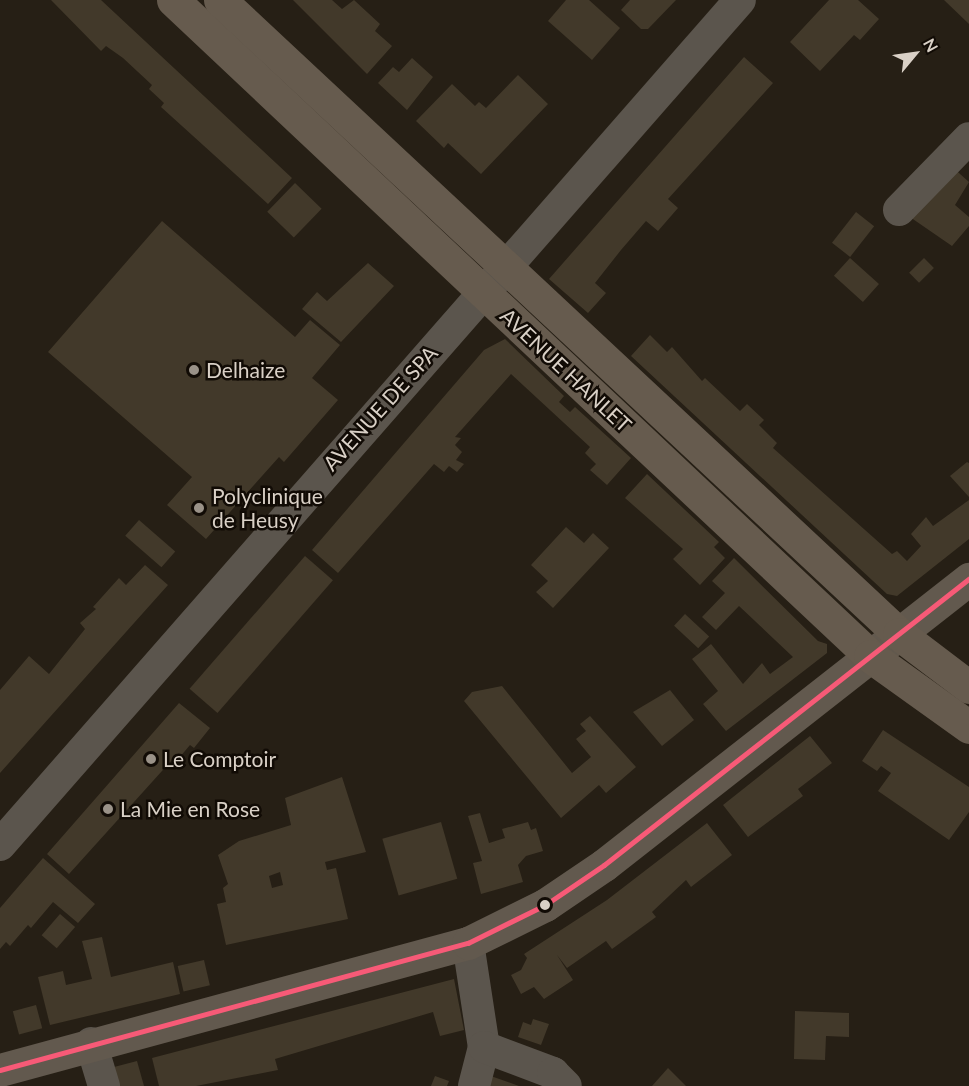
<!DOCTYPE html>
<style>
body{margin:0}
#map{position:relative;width:969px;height:1086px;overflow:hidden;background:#261f15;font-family:Lato,sans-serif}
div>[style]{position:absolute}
.building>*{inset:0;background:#42392a;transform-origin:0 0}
.minor>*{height:32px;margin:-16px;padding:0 16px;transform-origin:16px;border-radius:16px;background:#5b554d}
.major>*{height:33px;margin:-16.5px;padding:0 16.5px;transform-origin:16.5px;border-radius:16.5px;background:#62594e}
.highway>*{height:33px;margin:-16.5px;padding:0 16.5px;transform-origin:16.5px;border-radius:16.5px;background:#665b4e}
.bus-1>*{height:4.5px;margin:-2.25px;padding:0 2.25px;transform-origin:2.25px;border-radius:2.25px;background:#f75a77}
.dots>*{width:16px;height:16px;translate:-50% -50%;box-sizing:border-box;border:3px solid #110b05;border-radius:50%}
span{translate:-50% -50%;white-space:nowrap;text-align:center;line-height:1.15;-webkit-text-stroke:5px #110b05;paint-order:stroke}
.poi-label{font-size:21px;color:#d9d0c6}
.left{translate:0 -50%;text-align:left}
.street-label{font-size:21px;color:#d9d0c6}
.north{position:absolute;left:885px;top:24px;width:60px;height:60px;-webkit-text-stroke:4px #110b05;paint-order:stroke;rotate:61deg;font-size:16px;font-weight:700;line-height:24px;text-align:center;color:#d9d0c6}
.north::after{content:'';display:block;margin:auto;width:21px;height:27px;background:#d9d0c6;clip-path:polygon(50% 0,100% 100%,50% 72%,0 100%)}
</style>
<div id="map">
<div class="building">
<div style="clip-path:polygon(51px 0,101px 0,292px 178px,268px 204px,161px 107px,164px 103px,149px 89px,152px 85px,123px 58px,106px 46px,101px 51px)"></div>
<div style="clip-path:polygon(293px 0,332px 0,342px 9px,354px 0,380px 24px,375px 31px,392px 46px,367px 74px)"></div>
<div style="clip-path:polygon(566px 0,589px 0,620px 28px,592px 60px,548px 21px)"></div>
<div style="clip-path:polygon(630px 0,676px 0,648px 29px,641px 29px,621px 10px)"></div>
<div style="clip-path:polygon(829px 0,858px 0,879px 19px,860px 40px,854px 35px,820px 71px,790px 42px)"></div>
<div style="clip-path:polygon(944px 0,969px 0,969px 24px)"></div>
<div style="clip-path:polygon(744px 57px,773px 83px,668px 199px,678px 208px,658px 231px,646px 221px,621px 250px,595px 283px,606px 293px,588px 313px,549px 279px)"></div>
<div style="clip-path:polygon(412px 58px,433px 77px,407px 110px,378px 83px,393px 67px,399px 72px)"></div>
<div style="clip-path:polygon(518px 75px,548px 104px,481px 174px,448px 143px,444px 148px,416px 121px,452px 84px,475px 106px,479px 102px,486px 108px)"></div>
<div style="clip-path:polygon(950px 165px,969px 182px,955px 205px,969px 217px,969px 226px,952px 246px,907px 215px)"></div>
<div style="left:295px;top:183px;width:37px;height:40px;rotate:44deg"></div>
<div style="left:856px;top:212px;width:23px;height:39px;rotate:38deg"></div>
<div style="clip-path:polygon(162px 221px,295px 337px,310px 320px,340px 345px,312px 378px,338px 400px,284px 462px,279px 457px,206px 539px,167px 505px,192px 477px,48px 352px)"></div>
<div style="left:850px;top:258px;width:39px;height:24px;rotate:42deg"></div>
<div style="left:924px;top:258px;width:14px;height:21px;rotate:45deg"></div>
<div style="clip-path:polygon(368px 263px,394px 286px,341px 342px,302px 309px,317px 292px,327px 301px)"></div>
<div style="clip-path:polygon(650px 335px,667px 352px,672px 347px,702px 381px,705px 378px,740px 411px,747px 404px,764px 420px,759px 425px,777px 443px,773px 448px,892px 554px,897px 551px,907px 561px,921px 546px,911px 534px,926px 517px,933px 526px,969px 500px,969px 539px,897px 596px,887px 594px,631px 356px)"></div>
<div style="clip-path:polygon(505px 339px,564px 396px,559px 402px,570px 412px,575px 407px,631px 458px,607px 485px,590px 470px,596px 464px,585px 453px,590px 447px,511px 374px,455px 437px,461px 438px,455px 445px,462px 452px,456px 460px,464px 464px,457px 472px,449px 466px,444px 472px,434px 464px,338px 573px,312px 550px,484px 350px)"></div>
<div style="clip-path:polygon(967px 462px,969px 463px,969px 497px,950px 476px)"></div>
<div style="clip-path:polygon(647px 474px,719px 542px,714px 547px,725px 558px,700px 585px,673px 559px,683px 549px,625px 498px)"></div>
<div style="left:139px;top:520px;width:48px;height:21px;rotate:41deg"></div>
<div style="clip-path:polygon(566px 527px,584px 543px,593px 533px,609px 548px,553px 608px,536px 592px,548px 581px,531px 565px)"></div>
<div style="left:305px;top:556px;width:37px;height:176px;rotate:41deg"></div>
<div style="clip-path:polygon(734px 558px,818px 641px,827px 644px,827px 653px,726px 731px,703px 704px,718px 691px,692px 659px,711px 644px,743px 684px,762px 663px,770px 674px,793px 657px,739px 606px,716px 630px,702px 617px,725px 593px,712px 581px)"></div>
<div style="clip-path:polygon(145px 565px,168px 585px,0 773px,0 690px,29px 656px,49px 674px,85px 629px,80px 623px,96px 609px,93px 607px,119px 578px,126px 585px)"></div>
<div style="left:685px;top:614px;width:33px;height:16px;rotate:43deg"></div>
<div style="clip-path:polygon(502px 686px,572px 773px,591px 757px,576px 739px,586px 731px,580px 724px,590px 716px,636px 767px,606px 793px,599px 785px,561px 818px,464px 701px,472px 692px)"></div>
<div style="clip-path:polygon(670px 690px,694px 720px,662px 746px,633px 712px)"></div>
<div style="clip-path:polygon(179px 703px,210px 728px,194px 748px,190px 745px,174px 764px,171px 761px,69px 874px,47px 854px)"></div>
<div style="clip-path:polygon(883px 730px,969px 787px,969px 812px,949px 840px,878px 791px,891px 773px,881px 766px,877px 771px,862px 761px)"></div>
<div style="clip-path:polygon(810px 736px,832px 763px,798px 789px,803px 796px,748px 837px,723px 805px)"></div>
<div style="clip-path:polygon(evenodd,342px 777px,366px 852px,325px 862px,327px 870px,336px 868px,348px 919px,226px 945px,217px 904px,226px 902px,223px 888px,228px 884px,218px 855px,239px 841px,291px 825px,285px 798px,342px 777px,280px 872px,283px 885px,272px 888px,269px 876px,280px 872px)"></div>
<div style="clip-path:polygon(480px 813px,489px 843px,505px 838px,502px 829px,528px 822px,531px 830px,536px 828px,543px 851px,526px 856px,518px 865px,523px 882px,481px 894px,473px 863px,482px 861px,468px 816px)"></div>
<div style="left:441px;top:822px;width:59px;height:61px;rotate:74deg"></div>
<div style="clip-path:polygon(707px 823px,732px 855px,691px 887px,686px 880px,652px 912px,656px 917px,612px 949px,606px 941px,567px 968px,557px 955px,573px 980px,544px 999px,534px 987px,521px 994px,511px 975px,521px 970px,527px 958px,524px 954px,607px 900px)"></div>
<div style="clip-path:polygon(43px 858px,95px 904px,78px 923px,53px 902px,31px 928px,28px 925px,10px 946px,6px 942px,0 949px,0 908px)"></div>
<div style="left:60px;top:914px;width:20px;height:28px;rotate:41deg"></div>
<div style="clip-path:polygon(102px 937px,111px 977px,173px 962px,180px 994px,50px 1025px,38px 977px,63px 971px,66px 985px,92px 979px,82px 941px)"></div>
<div style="left:204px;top:960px;width:26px;height:27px;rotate:77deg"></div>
<div style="clip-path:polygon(454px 979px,464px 1030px,440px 1036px,433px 1012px,275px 1059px,278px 1070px,196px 1086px,159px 1086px,152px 1058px)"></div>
<div style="left:36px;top:1005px;width:24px;height:24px;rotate:75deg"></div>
<div style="clip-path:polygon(795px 1011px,849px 1013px,849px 1037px,826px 1036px,825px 1060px,794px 1059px)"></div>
<div style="clip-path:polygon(533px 1019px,549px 1024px,541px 1045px,518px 1037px,523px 1022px,531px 1025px)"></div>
<div style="clip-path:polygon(137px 1061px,144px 1086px,118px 1086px,114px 1067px)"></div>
<div style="clip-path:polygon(668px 1068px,686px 1086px,652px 1086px)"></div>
<div style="clip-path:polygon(488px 1075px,519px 1086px,485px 1086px)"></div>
<div style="clip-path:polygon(435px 1076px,449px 1081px,447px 1086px,431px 1086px)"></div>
</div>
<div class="minor">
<div style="left:899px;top:210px;width:100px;rotate:-45.8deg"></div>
<div style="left:0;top:845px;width:1123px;rotate:-48.79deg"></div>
<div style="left:468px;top:943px;width:105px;rotate:81.3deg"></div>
<div style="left:484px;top:1047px;width:40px;rotate:104.4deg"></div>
<div style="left:91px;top:1043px;width:45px;rotate:73.2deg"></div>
<div style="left:484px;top:1047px;width:74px;rotate:20.6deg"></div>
<div style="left:553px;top:1073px;width:18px;rotate:45deg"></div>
</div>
<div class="major">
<div style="left:0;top:1070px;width:485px;rotate:-15.2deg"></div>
<div style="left:468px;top:943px;width:86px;rotate:-26.3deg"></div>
<div style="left:545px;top:905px;width:71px;rotate:-34.1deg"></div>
<div style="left:604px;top:865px;width:464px;rotate:-38.1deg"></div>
</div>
<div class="highway">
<div style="left:173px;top:0;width:957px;rotate:43.26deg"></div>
<div style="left:870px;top:656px;width:122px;rotate:35.6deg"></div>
<div style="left:220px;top:0;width:929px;rotate:43.04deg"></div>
<div style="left:899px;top:634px;width:88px;rotate:37.1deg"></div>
</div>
<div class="bus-1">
<div style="left:0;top:1070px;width:485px;rotate:-15.2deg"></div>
<div style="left:468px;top:943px;width:86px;rotate:-26.3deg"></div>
<div style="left:545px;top:905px;width:71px;rotate:-34.1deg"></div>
<div style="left:604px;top:865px;width:464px;rotate:-38.1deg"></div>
</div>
<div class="dots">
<div style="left:194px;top:370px;background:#9a9288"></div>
<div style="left:199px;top:508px;background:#9a9288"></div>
<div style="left:151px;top:759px;background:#9a9288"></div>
<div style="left:108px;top:809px;background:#9a9288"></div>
<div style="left:545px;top:905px;background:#d9d0c6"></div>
</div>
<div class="poi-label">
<span class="left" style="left:206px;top:370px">Delhaize</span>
<span class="left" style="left:212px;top:508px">Polyclinique<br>de Heusy</span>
<span class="left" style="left:163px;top:759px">Le Comptoir</span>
<span class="left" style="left:120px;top:809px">La Mie en Rose</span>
</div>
<div class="street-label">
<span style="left:566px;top:370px;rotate:43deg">AVENUE HANLET</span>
<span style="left:380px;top:408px;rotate:-48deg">AVENUE DE SPA</span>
</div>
<div class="north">N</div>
</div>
